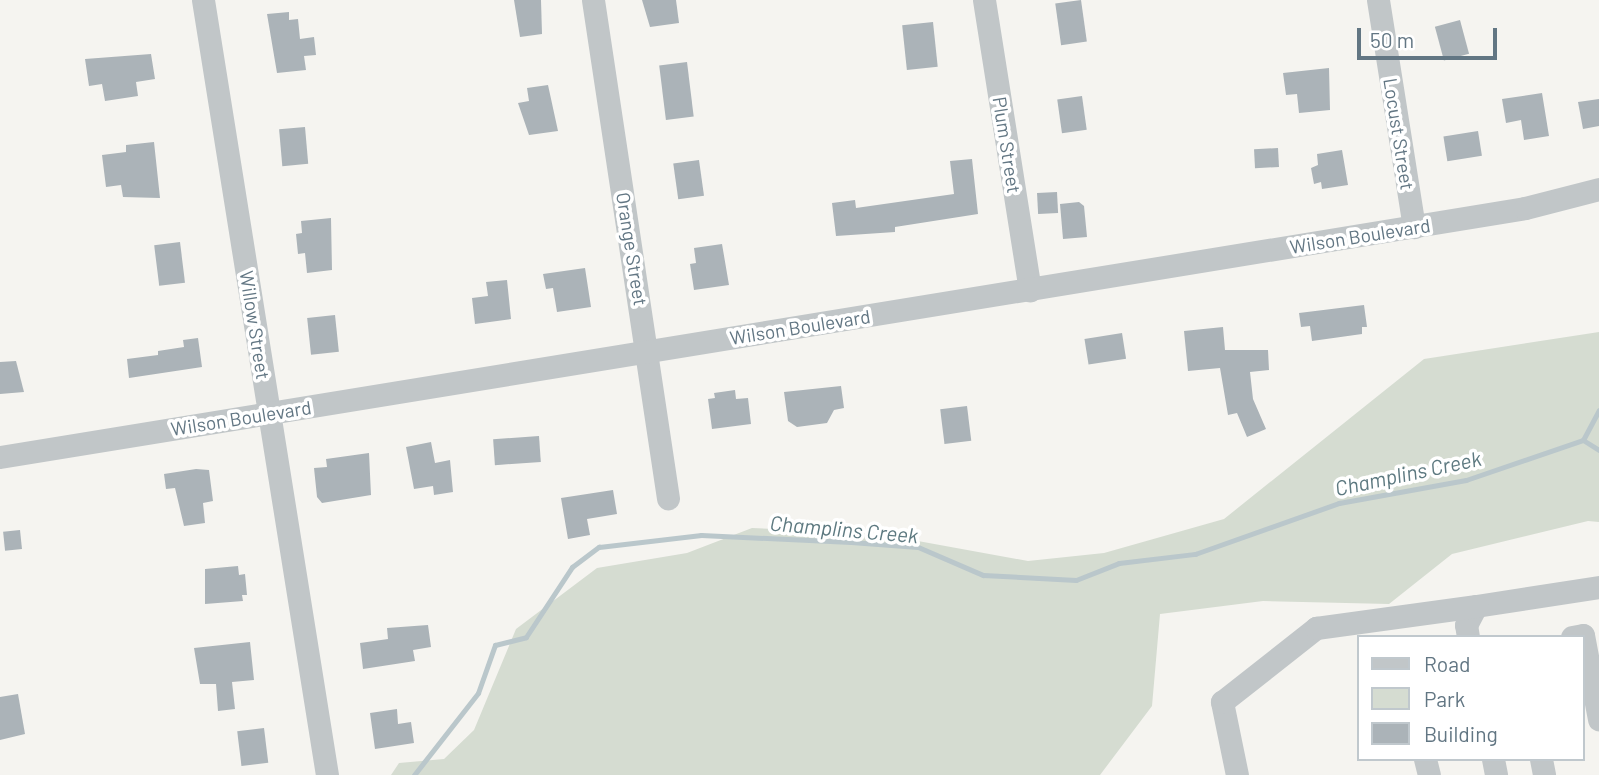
<!DOCTYPE html>
<style>
body{margin:0}
#map{position:relative;width:1599px;height:775px;overflow:hidden;background:#f5f4f0;font-family:Barlow,sans-serif}
div>[style]{position:absolute}
.green>*{inset:0;background:#d5dcd1}
.stream>*{height:5px;margin:-2.5px;padding:0 2.5px;transform-origin:2.5px;border-radius:2.5px;background:#bac7cb}
.building>*{inset:0;background:#abb3b8;transform-origin:0 0}
.minor>*{height:23px;margin:-11.5px;padding:0 11.5px;transform-origin:11.5px;border-radius:11.5px;background:#c1c6c8}
span{translate:-50% -50%;white-space:nowrap;text-align:center;line-height:1.15;-webkit-text-stroke:7px #fff;paint-order:stroke}
.street-label{font-size:19px;color:#627683}
.water-label{font-size:21px;color:#5d7980;font-style:italic}
.legend{position:absolute;left:1357px;top:635px;width:228px;height:126px;box-sizing:border-box;background:#fff;border:2px solid #c0c8cd;margin:0;padding:9px 12px;list-style:none;font-size:21px;color:#627683}
.legend li{display:flex;align-items:center;gap:14px;height:35px}
.legend b{width:35px;border:2px solid #c0c8cd}
.scale{position:absolute;left:1357px;top:28px;width:140px;height:32px;box-sizing:border-box;border:4px solid #627683;border-top:0;padding-left:9px;font-size:21px;line-height:24px;white-space:nowrap;color:#627683;-webkit-text-stroke:5px #fff;paint-order:stroke}
</style>
<div id="map">
<div class="green">
<div style="clip-path:polygon(1599px 332px,1599px 522px,1588px 521px,1452px 554px,1389px 604px,1263px 601px,1160px 614px,1152px 706px,1100px 775px,391px 775px,399px 763px,444px 759px,474px 730px,516px 629px,597px 568px,687px 553px,752px 528px,874px 533px,1028px 561px,1104px 553px,1224px 519px,1424px 359px)"></div>
</div>
<div class="stream">
<div style="left:1583px;top:440px;width:19px;rotate:32deg"></div>
<div style="left:414px;top:775px;width:104px;rotate:-52deg"></div>
<div style="left:478px;top:693px;width:51px;rotate:-70.5deg"></div>
<div style="left:495px;top:645px;width:32px;rotate:-14deg"></div>
<div style="left:526px;top:637px;width:84px;rotate:-56.7deg"></div>
<div style="left:572px;top:567px;width:34px;rotate:-37deg"></div>
<div style="left:599px;top:547px;width:103px;rotate:-6.7deg"></div>
<div style="left:701px;top:535px;width:150px;rotate:2.7deg"></div>
<div style="left:851px;top:542px;width:67px;rotate:4.3deg"></div>
<div style="left:918px;top:547px;width:71px;rotate:23.3deg"></div>
<div style="left:983px;top:575px;width:93px;rotate:3.1deg"></div>
<div style="left:1076px;top:580px;width:46px;rotate:-21.6deg"></div>
<div style="left:1119px;top:563px;width:77px;rotate:-6.8deg"></div>
<div style="left:1195px;top:554px;width:153px;rotate:-19.5deg"></div>
<div style="left:1339px;top:503px;width:129px;rotate:-10.3deg"></div>
<div style="left:1466px;top:480px;width:124px;rotate:-18.9deg"></div>
<div style="left:1583px;top:440px;width:34px;rotate:-62deg"></div>
</div>
<div class="building">
<div style="clip-path:polygon(514px 0,541px 0,542px 34px,520px 37px)"></div>
<div style="clip-path:polygon(642px 0,676px 0,679px 23px,650px 27px)"></div>
<div style="left:1081px;top:0;width:42px;height:26px;rotate:82deg"></div>
<div style="clip-path:polygon(289px 12px,289px 20px,298px 19px,300px 39px,314px 37px,316px 55px,304px 56px,306px 70px,277px 73px,267px 14px)"></div>
<div style="left:1460px;top:20px;width:35px;height:26px;rotate:75deg"></div>
<div style="left:933px;top:22px;width:45px;height:31px;rotate:84deg"></div>
<div style="clip-path:polygon(151px 54px,155px 79px,136px 82px,138px 96px,105px 101px,102px 84px,89px 86px,85px 59px)"></div>
<div style="left:687px;top:62px;width:55px;height:28px;rotate:83deg"></div>
<div style="clip-path:polygon(1329px 68px,1330px 110px,1299px 113px,1297px 94px,1286px 95px,1283px 73px)"></div>
<div style="clip-path:polygon(548px 85px,558px 131px,529px 135px,518px 103px,529px 101px,527px 88px)"></div>
<div style="clip-path:polygon(1542px 93px,1549px 136px,1524px 140px,1521px 120px,1506px 123px,1502px 99px)"></div>
<div style="left:1082px;top:96px;width:34px;height:25px;rotate:82deg"></div>
<div style="clip-path:polygon(1599px 99px,1599px 126px,1583px 129px,1578px 102px)"></div>
<div style="left:305px;top:127px;width:37px;height:26px;rotate:85deg"></div>
<div style="left:1478px;top:131px;width:25px;height:35px;rotate:81deg"></div>
<div style="clip-path:polygon(154px 142px,160px 198px,123px 197px,121px 185px,106px 187px,102px 155px,126px 152px,126px 145px)"></div>
<div style="left:1278px;top:148px;width:19px;height:24px;rotate:87deg"></div>
<div style="clip-path:polygon(1342px 150px,1348px 185px,1322px 189px,1321px 182px,1314px 184px,1311px 168px,1318px 165px,1317px 154px)"></div>
<div style="clip-path:polygon(972px 159px,978px 214px,895px 227px,895px 232px,836px 236px,832px 203px,855px 200px,856px 208px,954px 194px,950px 161px)"></div>
<div style="left:699px;top:160px;width:36px;height:26px;rotate:82deg"></div>
<div style="left:1057px;top:192px;width:21px;height:20px;rotate:87deg"></div>
<div style="clip-path:polygon(1079px 202px,1084px 206px,1087px 237px,1063px 239px,1060px 204px)"></div>
<div style="clip-path:polygon(331px 218px,332px 270px,307px 273px,305px 253px,298px 254px,296px 234px,302px 233px,301px 221px)"></div>
<div style="left:180px;top:242px;width:41px;height:26px;rotate:83deg"></div>
<div style="clip-path:polygon(722px 244px,729px 285px,694px 290px,690px 264px,696px 263px,694px 248px)"></div>
<div style="clip-path:polygon(585px 268px,591px 307px,557px 312px,553px 288px,546px 289px,543px 274px)"></div>
<div style="clip-path:polygon(507px 280px,511px 319px,475px 324px,472px 298px,488px 296px,486px 282px)"></div>
<div style="clip-path:polygon(1364px 305px,1367px 327px,1362px 327px,1362px 334px,1312px 341px,1310px 326px,1301px 327px,1299px 313px)"></div>
<div style="left:335px;top:315px;width:37px;height:28px;rotate:84deg"></div>
<div style="clip-path:polygon(1223px 327px,1225px 350px,1268px 350px,1269px 370px,1250px 372px,1253px 399px,1266px 429px,1247px 437px,1237px 413px,1228px 415px,1220px 368px,1188px 371px,1184px 331px)"></div>
<div style="left:1122px;top:333px;width:26px;height:38px;rotate:81deg"></div>
<div style="clip-path:polygon(198px 338px,202px 367px,129px 378px,127px 359px,158px 355px,158px 351px,184px 347px,183px 340px)"></div>
<div style="clip-path:polygon(16px 361px,24px 392px,0 394px,0 362px)"></div>
<div style="clip-path:polygon(841px 386px,844px 408px,834px 410px,827px 423px,797px 427px,788px 421px,784px 392px)"></div>
<div style="clip-path:polygon(735px 390px,736px 399px,748px 398px,751px 424px,712px 429px,708px 399px,715px 398px,714px 393px)"></div>
<div style="left:967px;top:406px;width:35px;height:27px;rotate:83deg"></div>
<div style="left:539px;top:436px;width:26px;height:46px;rotate:86deg"></div>
<div style="clip-path:polygon(431px 442px,435px 463px,450px 460px,453px 492px,434px 495px,433px 486px,414px 489px,406px 447px)"></div>
<div style="clip-path:polygon(369px 453px,371px 495px,322px 503px,317px 497px,314px 468px,327px 467px,326px 459px)"></div>
<div style="clip-path:polygon(196px 469px,209px 470px,213px 501px,203px 503px,205px 523px,184px 526px,175px 488px,166px 489px,164px 474px)"></div>
<div style="clip-path:polygon(613px 490px,617px 514px,587px 519px,590px 535px,568px 539px,561px 498px)"></div>
<div style="left:20px;top:530px;width:19px;height:17px;rotate:84deg"></div>
<div style="clip-path:polygon(238px 566px,239px 575px,245px 574px,247px 595px,242px 595px,243px 601px,205px 604px,205px 569px)"></div>
<div style="clip-path:polygon(428px 625px,431px 647px,413px 650px,415px 661px,363px 669px,360px 643px,388px 639px,387px 628px)"></div>
<div style="clip-path:polygon(250px 642px,254px 680px,232px 682px,235px 709px,218px 711px,216px 684px,200px 684px,194px 648px)"></div>
<div style="clip-path:polygon(18px 694px,25px 734px,0 740px,0 697px)"></div>
<div style="clip-path:polygon(397px 709px,398px 724px,411px 722px,414px 743px,375px 749px,370px 713px)"></div>
<div style="left:264px;top:728px;width:35px;height:27px;rotate:83deg"></div>
</div>
<div class="minor">
<div style="left:203px;top:0;width:785px;rotate:80.91deg"></div>
<div style="left:593px;top:0;width:504px;rotate:81.44deg"></div>
<div style="left:984px;top:0;width:294px;rotate:81deg"></div>
<div style="left:1378px;top:0;width:230px;rotate:81deg"></div>
<div style="left:0;top:457px;width:1545px;rotate:-9.27deg"></div>
<div style="left:1525px;top:208px;width:76px;rotate:-14.4deg"></div>
<div style="left:1468px;top:637px;width:12px;rotate:-99deg"></div>
<div style="left:1466px;top:625px;width:21px;rotate:-62deg"></div>
<div style="left:1476px;top:606px;width:124px;rotate:-8.8deg"></div>
<div style="left:1572px;top:637px;width:11px;rotate:-10deg"></div>
<div style="left:1583px;top:635px;width:86px;rotate:79.2deg"></div>
<div style="left:1425px;top:759px;width:16px;rotate:76deg"></div>
<div style="left:1493px;top:759px;width:16px;rotate:79deg"></div>
<div style="left:1541px;top:759px;width:16px;rotate:79deg"></div>
<div style="left:1237px;top:775px;width:75px;rotate:-101.6deg"></div>
<div style="left:1222px;top:702px;width:120px;rotate:-38.2deg"></div>
<div style="left:1316px;top:628px;width:162px;rotate:-7.8deg"></div>
</div>
<div class="street-label">
<span style="left:1399px;top:134px;rotate:81deg">Locust Street</span>
<span style="left:1007px;top:145px;rotate:81deg">Plum Street</span>
<span style="left:1360px;top:236px;rotate:-9deg">Wilson Boulevard</span>
<span style="left:632px;top:249px;rotate:81deg">Orange Street</span>
<span style="left:255px;top:325px;rotate:81deg">Willow Street</span>
<span style="left:800px;top:327px;rotate:-9deg">Wilson Boulevard</span>
<span style="left:241px;top:418px;rotate:-9deg">Wilson Boulevard</span>
</div>
<div class="water-label">
<span style="left:1408px;top:473px;rotate:-12deg">Champlins Creek</span>
<span style="left:844px;top:529px;rotate:5deg">Champlins Creek</span>
</div>
<ul class="legend">
<li><b style="height:9px;background:#c1c6c8"></b>Road</li>
<li><b style="height:19px;background:#d5dcd1"></b>Park</li>
<li><b style="height:19px;background:#abb3b8"></b>Building</li>
</ul>
<div class="scale">50 m</div>
</div>
